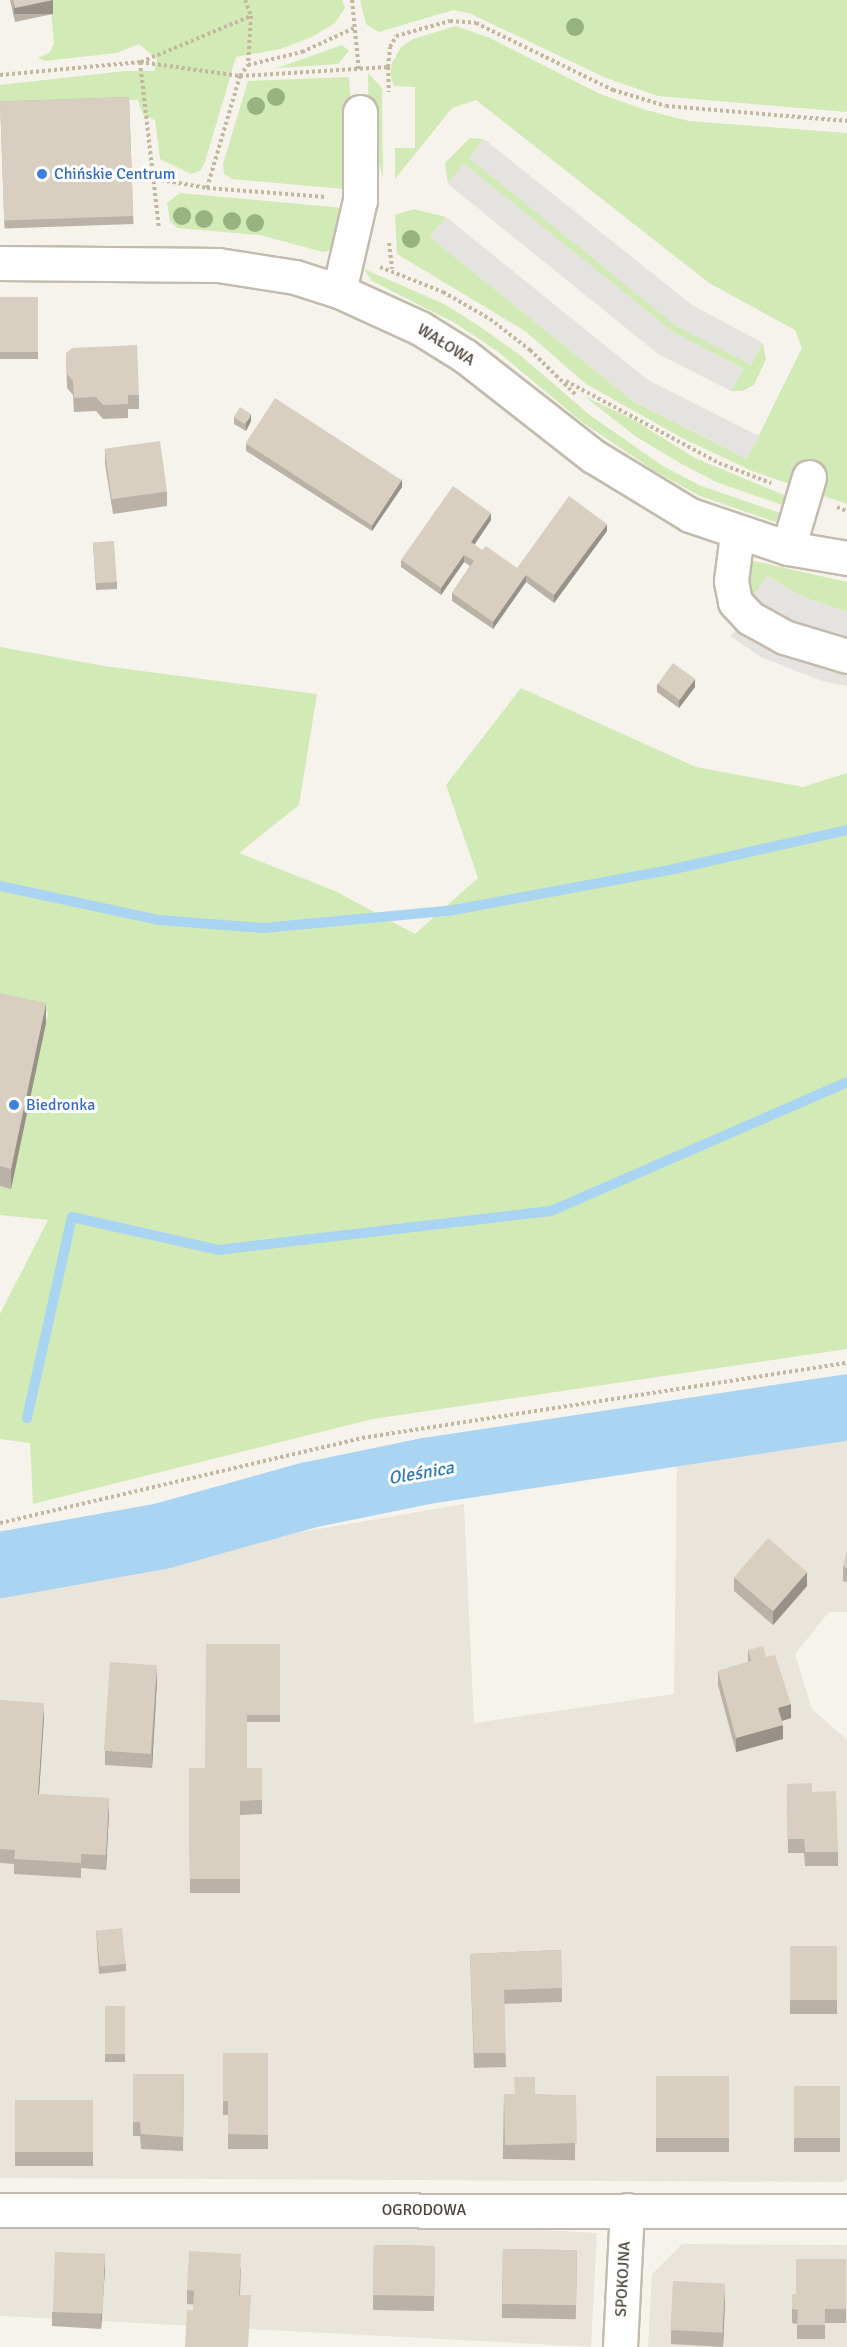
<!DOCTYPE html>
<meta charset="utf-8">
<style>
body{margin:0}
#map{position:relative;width:847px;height:2347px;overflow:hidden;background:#f6f3ec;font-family:Signika,sans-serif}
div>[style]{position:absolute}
.residential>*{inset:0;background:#eae5da;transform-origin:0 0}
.green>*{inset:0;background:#d2eab5}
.parking>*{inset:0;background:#e5e3e0}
.stream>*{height:10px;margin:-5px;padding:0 5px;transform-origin:5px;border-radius:5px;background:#a9d4f2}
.river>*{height:66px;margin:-33px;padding:0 33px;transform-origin:33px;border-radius:33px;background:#a9d4f2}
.path>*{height:4px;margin-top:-2px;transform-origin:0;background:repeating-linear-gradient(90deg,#c4b79f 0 3px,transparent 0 6px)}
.roads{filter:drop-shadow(2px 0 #c2bbae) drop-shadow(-2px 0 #c2bbae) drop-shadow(0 2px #c2bbae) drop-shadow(0 -2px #c2bbae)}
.minor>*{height:33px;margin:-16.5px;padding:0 16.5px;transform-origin:16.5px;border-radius:16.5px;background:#fff}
.trees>*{width:18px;height:18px;margin:-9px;border-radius:50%;background:#97b381}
.wall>*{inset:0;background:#bab2a6;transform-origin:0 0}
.shaded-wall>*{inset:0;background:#979187;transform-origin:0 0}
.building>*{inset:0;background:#d8cfc1;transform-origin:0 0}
.dots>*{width:16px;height:16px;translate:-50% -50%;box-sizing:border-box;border:3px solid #fff;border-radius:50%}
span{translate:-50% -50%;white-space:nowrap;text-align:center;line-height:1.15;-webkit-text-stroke:6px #fff;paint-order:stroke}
.shop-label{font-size:16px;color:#366cbe}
.left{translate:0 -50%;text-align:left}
.street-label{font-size:16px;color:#4b4439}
.water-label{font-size:18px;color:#2e7ab2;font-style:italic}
</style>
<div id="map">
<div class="residential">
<div style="clip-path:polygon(847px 1435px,847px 1612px,829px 1612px,795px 1654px,812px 1709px,847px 1740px,847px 2178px,843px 2182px,0 2178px,0 1584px,464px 1504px,474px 1723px,674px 1694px,677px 1458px)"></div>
<div style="left:597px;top:2233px;width:114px;height:597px;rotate:93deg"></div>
<div style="clip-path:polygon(682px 2244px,847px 2245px,847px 2347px,648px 2347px,652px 2274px)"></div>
</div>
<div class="green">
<div style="clip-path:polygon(50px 0,342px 0,345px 8px,335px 23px,312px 37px,280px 49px,236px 57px,205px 162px,200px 171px,191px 174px,160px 159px,155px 120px,143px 115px,138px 100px,0 102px,0 85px,125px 71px,154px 71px,157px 59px,139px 44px,116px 53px,45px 61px,38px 58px,49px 53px,54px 44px)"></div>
<div style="clip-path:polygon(360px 0,847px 0,847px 112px,658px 96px,606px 78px,469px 13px,453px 10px,379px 32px,366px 24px)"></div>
<div style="clip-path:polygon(456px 26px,490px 38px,600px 94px,646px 110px,689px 121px,847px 133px,847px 504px,752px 471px,684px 439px,586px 384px,525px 331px,397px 254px,395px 215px,414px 209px,446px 217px,430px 237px,633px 401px,747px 459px,802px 348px,795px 330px,709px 283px,476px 100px,452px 108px,395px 179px,395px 148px,415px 148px,415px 87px,394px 86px,390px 74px,392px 63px,401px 47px,413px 39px)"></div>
<div style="clip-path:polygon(342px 45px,349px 51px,338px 64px,277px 68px)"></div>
<div style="clip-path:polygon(368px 73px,382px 88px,383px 178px,369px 126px)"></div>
<div style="clip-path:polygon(349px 77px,352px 119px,344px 189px,232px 179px,224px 174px,223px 164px,248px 81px)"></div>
<div style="clip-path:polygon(470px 138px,484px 139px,469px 158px,751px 365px,763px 343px,766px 359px,754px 385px,742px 391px,731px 391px,743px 369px,673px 332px,464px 164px,448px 184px,445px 163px)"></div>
<div style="clip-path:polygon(180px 193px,343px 208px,337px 242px,331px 250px,323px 252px,260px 235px,177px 228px,170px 221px,167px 203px)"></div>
<div style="clip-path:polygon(364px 269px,444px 304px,479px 326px,520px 355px,591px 416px,663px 466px,701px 486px,783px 514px,781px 524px,700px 496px,656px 472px,582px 422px,497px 351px,455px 323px,372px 281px)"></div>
<div style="clip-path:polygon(584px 396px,634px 420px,695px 458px,789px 497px,787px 501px,782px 505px,716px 482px,680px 463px,635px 436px)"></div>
<div style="clip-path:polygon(750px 560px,847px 582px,847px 612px,803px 597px,767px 576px,752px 598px,747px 591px)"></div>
<div style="clip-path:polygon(0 647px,104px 666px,317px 694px,299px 805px,239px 853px,335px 891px,415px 934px,478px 878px,446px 785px,521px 688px,696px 767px,803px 787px,847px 773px,847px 1349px,373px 1419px,33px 1504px,30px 1443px,0 1439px,0 1314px,48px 1220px,0 1215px,0 1186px,11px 1188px,48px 1012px,0 1001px)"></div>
</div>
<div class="parking">
<div style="clip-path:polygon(484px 139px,692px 305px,763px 343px,751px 365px,676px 326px,469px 158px)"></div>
<div style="clip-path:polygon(464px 164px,673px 332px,743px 369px,731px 391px,658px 354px,448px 184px)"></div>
<div style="clip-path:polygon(446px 217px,648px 380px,759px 436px,747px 459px,633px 401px,430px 237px)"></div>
<div style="clip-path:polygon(767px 576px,803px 597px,847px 612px,847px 642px,794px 625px,752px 598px)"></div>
<div style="clip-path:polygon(740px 625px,847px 670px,847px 686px,822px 681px,761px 657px,730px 636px)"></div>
</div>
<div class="stream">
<div style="left:0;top:886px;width:163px;rotate:12.1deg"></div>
<div style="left:159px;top:920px;width:104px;rotate:4.4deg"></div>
<div style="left:263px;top:928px;width:186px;rotate:-5.3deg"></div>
<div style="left:448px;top:911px;width:230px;rotate:-10.5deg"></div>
<div style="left:674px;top:869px;width:177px;rotate:-12.7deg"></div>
<div style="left:27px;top:1418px;width:206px;rotate:-77.4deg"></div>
<div style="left:72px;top:1217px;width:150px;rotate:12.7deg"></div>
<div style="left:218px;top:1250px;width:335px;rotate:-6.7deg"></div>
<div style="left:551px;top:1211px;width:323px;rotate:-23.5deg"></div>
</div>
<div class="river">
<div style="left:0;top:1565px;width:165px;rotate:-10.1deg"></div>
<div style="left:162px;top:1536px;width:153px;rotate:-15.6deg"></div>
<div style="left:309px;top:1495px;width:119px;rotate:-11.6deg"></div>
<div style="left:426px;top:1471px;width:426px;rotate:-8.6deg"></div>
</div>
<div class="path">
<div style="left:245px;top:0;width:17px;rotate:69deg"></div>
<div style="left:251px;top:16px;width:49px;rotate:93.5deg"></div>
<div style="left:352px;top:0;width:71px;rotate:84.4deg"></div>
<div style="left:140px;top:62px;width:167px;rotate:83.5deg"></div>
<div style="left:141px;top:62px;width:119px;rotate:-22.7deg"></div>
<div style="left:388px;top:67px;width:20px;rotate:-84deg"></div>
<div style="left:390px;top:47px;width:13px;rotate:-61deg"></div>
<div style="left:396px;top:36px;width:56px;rotate:-15.5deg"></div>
<div style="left:450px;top:21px;width:26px;rotate:4deg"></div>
<div style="left:476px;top:23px;width:153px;rotate:26.1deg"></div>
<div style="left:613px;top:90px;width:55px;rotate:16.8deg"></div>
<div style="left:666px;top:106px;width:182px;rotate:4.7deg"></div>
<div style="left:0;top:75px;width:141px;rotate:-5.3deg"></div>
<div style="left:140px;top:62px;width:101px;rotate:8deg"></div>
<div style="left:240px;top:76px;width:148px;rotate:-3.5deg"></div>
<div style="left:388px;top:67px;width:25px;rotate:88deg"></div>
<div style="left:155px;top:179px;width:53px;rotate:9.8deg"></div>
<div style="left:207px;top:188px;width:119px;rotate:4.3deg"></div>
<div style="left:207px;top:188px;width:117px;rotate:-73.6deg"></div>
<div style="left:240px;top:76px;width:14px;rotate:-54deg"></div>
<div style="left:248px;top:65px;width:56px;rotate:-13.5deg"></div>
<div style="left:302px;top:52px;width:60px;rotate:-24.8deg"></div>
<div style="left:389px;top:243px;width:26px;rotate:83deg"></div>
<div style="left:380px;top:267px;width:68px;rotate:21.6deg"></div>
<div style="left:443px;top:292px;width:54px;rotate:29.9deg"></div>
<div style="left:490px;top:319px;width:51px;rotate:37.8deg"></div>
<div style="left:530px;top:350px;width:63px;rotate:44.4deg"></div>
<div style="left:566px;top:381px;width:174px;rotate:28.2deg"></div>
<div style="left:719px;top:463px;width:56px;rotate:21deg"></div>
<div style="left:837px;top:507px;width:11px;rotate:22deg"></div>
<div style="left:0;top:1523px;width:378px;rotate:-13.2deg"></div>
<div style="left:368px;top:1437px;width:485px;rotate:-8.8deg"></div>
</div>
<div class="roads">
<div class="minor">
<div style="left:0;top:263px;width:218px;rotate:0.5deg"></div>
<div style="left:218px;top:265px;width:78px;rotate:8.9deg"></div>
<div style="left:295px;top:277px;width:46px;rotate:17.7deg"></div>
<div style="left:339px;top:291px;width:89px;rotate:24.6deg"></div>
<div style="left:420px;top:328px;width:53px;rotate:31.9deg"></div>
<div style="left:465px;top:356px;width:162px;rotate:38deg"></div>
<div style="left:593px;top:456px;width:114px;rotate:31.3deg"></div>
<div style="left:690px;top:515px;width:103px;rotate:18.6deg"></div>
<div style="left:788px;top:548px;width:60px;rotate:9.6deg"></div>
<div style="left:339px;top:291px;width:93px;rotate:-77deg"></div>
<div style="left:360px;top:200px;width:88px;rotate:-90deg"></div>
<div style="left:737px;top:534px;width:47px;rotate:97.3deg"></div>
<div style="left:731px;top:581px;width:21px;rotate:79deg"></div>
<div style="left:735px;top:602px;width:22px;rotate:47deg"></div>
<div style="left:750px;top:618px;width:39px;rotate:29deg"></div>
<div style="left:784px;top:637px;width:66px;rotate:16.8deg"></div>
<div style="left:788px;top:548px;width:74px;rotate:-73.5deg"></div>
<div style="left:0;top:2210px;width:847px;rotate:0.07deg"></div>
<div style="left:620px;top:2347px;width:137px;rotate:-87.1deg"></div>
</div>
</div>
<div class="trees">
<div style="left:575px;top:27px"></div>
<div style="left:276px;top:97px"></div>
<div style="left:256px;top:106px"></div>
<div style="left:182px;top:216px"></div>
<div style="left:204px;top:219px"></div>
<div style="left:232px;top:221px"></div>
<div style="left:255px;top:223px"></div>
<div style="left:411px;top:239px"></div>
</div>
<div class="wall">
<div style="clip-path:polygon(10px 0,53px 0,53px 14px,15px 22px)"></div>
<div style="left:129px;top:97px;width:127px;height:129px;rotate:88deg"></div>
<div style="left:0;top:297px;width:38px;height:62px"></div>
<div style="clip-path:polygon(66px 353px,139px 395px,139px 409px,128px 409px,128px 418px,103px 419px,96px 411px,74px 412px,73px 395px,67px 388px)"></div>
<div style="clip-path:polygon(234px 417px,251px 421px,246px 431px,234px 424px)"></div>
<div style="clip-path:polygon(246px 444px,402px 487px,372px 531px,246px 451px)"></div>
<div style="clip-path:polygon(105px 450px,167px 492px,167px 506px,113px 514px,105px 464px)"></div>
<div style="clip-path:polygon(491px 520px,474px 545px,482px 550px,517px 568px,607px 531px,554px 603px,526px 582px,493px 629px,452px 601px,452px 593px,470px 566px,464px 562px,441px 595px,401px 567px,401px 560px)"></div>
<div style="clip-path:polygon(93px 543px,117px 582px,117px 589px,96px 590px)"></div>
<div style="clip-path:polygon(657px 684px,695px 687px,679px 708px,657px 692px)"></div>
<div style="clip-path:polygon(0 993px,46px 1023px,11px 1189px,0 1186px)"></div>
<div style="clip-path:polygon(847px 1551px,847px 1582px,843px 1581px,843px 1567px)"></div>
<div style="clip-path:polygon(734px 1577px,807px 1586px,773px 1625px,734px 1591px)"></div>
<div style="clip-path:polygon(280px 1644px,280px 1722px,247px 1722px,247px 1768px,262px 1768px,262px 1814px,240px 1815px,240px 1893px,190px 1893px,189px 1768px,205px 1768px)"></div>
<div style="clip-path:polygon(748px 1650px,766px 1657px,791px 1718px,782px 1721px,783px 1739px,736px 1752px,718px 1685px,718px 1671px,748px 1662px)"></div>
<div style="clip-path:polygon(157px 1680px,152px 1768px,105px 1765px,105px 1751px)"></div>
<div style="clip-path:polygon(0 1700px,44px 1717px,39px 1794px,109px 1812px,106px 1870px,81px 1868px,81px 1878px,14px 1874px,14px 1864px,0 1863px)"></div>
<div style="clip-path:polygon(787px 1784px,812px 1792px,838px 1852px,838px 1866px,805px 1866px,804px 1853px,788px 1853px)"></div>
<div style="clip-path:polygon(96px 1930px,126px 1964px,126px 1971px,99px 1974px)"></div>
<div style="left:790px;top:1946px;width:47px;height:68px"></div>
<div style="clip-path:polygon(561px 1950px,562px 2002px,504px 2004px,506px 2067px,474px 2068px,470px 1954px)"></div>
<div style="left:125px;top:2006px;width:56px;height:20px;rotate:90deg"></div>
<div style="clip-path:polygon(223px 2053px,268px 2053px,268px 2149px,228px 2149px,228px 2115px,223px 2115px)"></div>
<div style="clip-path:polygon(133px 2074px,184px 2074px,183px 2151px,141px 2149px,140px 2136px,133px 2136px)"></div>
<div style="left:656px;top:2076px;width:73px;height:76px"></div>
<div style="left:794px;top:2086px;width:46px;height:66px"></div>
<div style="left:504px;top:2094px;width:72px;height:65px;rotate:1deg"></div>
<div style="left:93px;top:2100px;width:66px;height:78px;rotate:90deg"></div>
<div style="left:374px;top:2245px;width:61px;height:65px;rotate:1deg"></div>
<div style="left:503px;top:2249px;width:74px;height:69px;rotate:1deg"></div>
<div style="clip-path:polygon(846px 2259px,846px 2323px,825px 2323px,825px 2339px,797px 2339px,797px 2324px,792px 2323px,792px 2294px,796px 2294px)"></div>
<div style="clip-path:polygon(105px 2268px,101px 2329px,52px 2326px,52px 2312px)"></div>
<div style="clip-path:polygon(241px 2268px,240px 2295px,251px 2309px,187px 2304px,187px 2290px)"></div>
<div style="clip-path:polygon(725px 2299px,723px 2347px,671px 2344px,671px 2330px)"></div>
</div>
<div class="shaded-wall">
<div style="left:53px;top:0;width:14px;height:39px;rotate:90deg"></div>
<div style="clip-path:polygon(251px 414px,251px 421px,246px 431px,246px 424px)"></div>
<div style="clip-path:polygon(402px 479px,402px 487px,372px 531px,372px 524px)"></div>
<div style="clip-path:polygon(491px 513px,491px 520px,471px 550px,471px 542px)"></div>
<div style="clip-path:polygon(607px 524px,607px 531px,554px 603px,554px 595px)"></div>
<div style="clip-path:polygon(464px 555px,464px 562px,441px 595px,441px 588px)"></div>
<div style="clip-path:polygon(526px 575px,526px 582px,493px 629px,493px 622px)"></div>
<div style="clip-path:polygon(695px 679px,695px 687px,679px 708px,679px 701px)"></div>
<div style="clip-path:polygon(46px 1003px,46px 1023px,11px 1189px,11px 1169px)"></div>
<div style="clip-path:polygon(807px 1572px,807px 1586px,773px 1625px,773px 1611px)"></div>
<div style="clip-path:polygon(157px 1665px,157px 1680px,152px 1768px,152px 1754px)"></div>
<div style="clip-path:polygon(44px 1703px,44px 1717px,38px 1808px,38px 1794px)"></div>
<div style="clip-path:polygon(791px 1704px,791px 1718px,778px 1722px,778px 1708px)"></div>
<div style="clip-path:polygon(783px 1725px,783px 1739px,736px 1752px,736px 1738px)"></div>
<div style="clip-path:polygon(109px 1798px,109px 1812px,106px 1870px,106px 1855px)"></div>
<div style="clip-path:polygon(105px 2254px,105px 2268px,101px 2329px,101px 2314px)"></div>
<div style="clip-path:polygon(725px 2284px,725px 2299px,723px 2347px,723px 2333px)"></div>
</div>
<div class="building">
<div style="clip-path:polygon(13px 0,53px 0,15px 8px)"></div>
<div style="left:129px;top:97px;width:119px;height:129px;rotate:88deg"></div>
<div style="left:0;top:297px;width:38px;height:55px"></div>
<div style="clip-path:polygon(137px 345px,139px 395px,128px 395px,128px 404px,103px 405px,96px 397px,74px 398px,73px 381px,67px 374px,66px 353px,72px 348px)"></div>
<div style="left:275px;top:398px;width:151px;height:54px;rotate:33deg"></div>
<div style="left:240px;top:407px;width:13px;height:12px;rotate:32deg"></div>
<div style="left:160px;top:441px;width:51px;height:56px;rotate:82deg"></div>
<div style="clip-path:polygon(453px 486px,491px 513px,471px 542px,482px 550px,486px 546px,517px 568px,569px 496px,607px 524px,554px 595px,526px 575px,493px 622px,452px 593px,474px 561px,464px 555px,441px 588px,401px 560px)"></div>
<div style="left:114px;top:541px;width:41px;height:21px;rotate:86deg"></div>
<div style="left:673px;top:663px;width:27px;height:26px;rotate:36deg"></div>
<div style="clip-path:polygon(0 993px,46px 1003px,11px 1169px,0 1166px)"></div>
<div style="left:768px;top:1538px;width:52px;height:52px;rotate:41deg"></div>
<div style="clip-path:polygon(847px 1551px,847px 1568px,843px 1567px)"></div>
<div style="clip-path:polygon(206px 1644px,280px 1644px,280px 1715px,247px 1715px,247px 1768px,205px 1768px)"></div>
<div style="clip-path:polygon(763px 1646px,766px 1657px,775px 1655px,791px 1704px,778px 1708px,783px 1725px,736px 1738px,718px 1671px,751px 1661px,748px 1650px)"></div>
<div style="left:110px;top:1662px;width:47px;height:89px;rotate:4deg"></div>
<div style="clip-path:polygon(0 1700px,44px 1703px,38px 1794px,109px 1798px,106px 1855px,81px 1854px,81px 1863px,14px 1859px,15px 1850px,0 1849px)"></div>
<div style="clip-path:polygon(189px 1768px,262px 1768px,262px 1800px,240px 1801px,240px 1879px,190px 1879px)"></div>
<div style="clip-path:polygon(812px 1783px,812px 1792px,836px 1791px,838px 1852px,805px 1852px,804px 1839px,788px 1839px,787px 1784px)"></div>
<div style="left:122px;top:1928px;width:36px;height:26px;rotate:84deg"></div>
<div style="left:790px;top:1946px;width:47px;height:54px"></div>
<div style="clip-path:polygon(561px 1950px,562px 1988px,504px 1990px,506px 2053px,474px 2053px,470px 1954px)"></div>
<div style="left:125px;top:2006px;width:48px;height:20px;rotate:90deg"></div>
<div style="clip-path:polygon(223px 2053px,268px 2053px,268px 2135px,228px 2134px,228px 2101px,223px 2101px)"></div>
<div style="clip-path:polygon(133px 2074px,184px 2074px,183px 2137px,141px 2134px,140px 2122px,133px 2122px)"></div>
<div style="left:656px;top:2076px;width:73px;height:62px"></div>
<div style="clip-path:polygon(514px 2077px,535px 2077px,535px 2095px,576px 2095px,577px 2143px,505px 2145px,504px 2094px,515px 2094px)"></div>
<div style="left:794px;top:2086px;width:46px;height:52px"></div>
<div style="left:93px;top:2100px;width:52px;height:78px;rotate:90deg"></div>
<div style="left:374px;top:2245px;width:61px;height:50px;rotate:1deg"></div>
<div style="left:503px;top:2249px;width:74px;height:55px;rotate:1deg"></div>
<div style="clip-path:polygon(189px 2251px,241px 2254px,239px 2295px,251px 2295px,248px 2347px,185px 2347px,187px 2310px,193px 2310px,194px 2291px,187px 2290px)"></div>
<div style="left:55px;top:2252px;width:50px;height:60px;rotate:2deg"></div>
<div style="clip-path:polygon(796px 2259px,846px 2259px,846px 2309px,825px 2309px,825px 2325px,797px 2325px,798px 2310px,792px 2309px,792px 2294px,796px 2294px)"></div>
<div style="left:673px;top:2281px;width:52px;height:49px;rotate:3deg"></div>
</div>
<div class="dots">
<div style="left:42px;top:174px;background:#3f7fe0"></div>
<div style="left:14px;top:1105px;background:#3f7fe0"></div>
</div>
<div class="shop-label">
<span class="left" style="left:54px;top:174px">Chińskie Centrum</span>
<span class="left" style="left:26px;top:1105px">Biedronka</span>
</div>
<div class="street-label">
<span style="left:446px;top:345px;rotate:32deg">WAŁOWA</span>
<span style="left:424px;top:2210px">OGRODOWA</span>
<span style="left:623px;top:2279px;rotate:-87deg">SPOKOJNA</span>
</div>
<div class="water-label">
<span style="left:421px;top:1473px;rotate:-10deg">Oleśnica</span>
</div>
</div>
